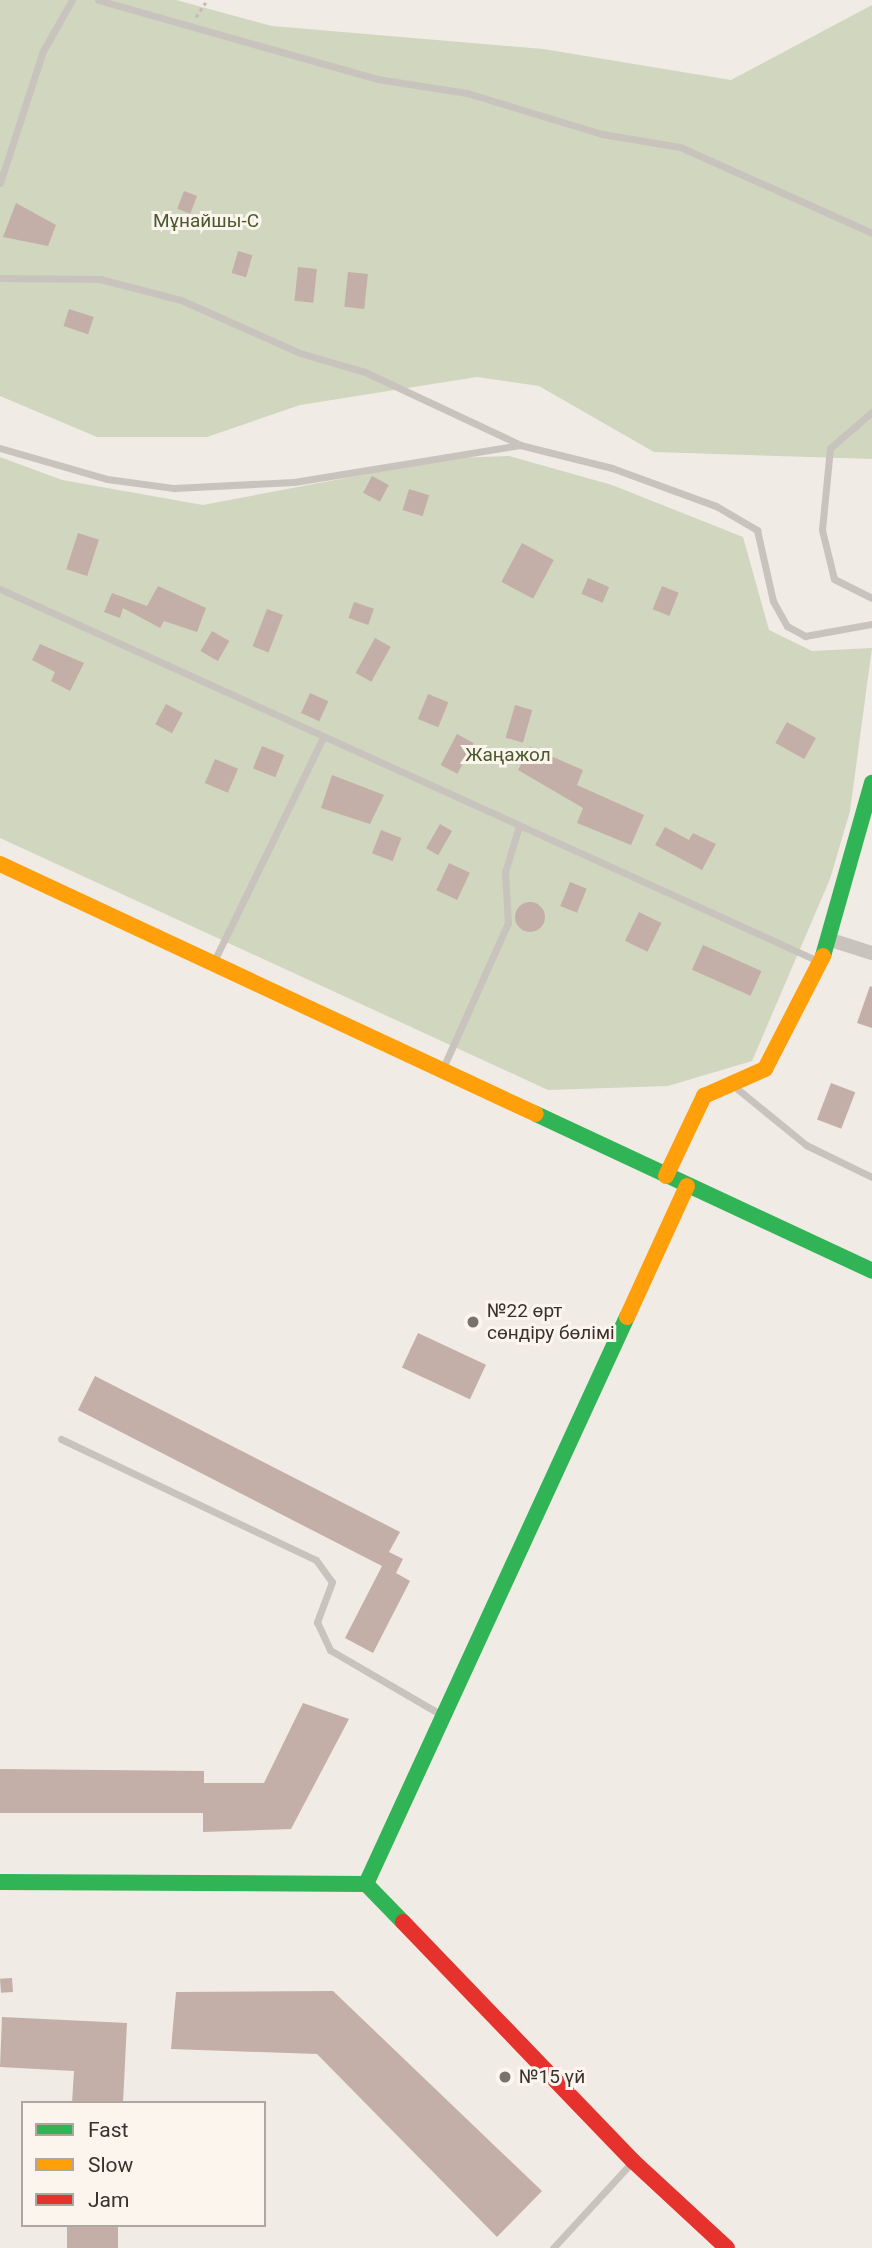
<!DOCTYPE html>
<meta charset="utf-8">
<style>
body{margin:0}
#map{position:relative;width:872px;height:2248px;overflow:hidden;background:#f0ebe5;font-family:Roboto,sans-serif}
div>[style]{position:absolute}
.green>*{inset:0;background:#d1d6bf}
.building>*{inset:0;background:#c3afa7;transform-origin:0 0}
.round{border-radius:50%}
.path>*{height:2.5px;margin-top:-1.25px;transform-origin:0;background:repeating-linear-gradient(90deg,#c2bbb6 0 3.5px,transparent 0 7px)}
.lane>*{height:7px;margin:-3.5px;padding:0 3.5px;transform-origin:3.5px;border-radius:3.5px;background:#c9c3be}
.street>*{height:14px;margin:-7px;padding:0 7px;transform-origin:7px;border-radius:7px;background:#c9c3be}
.fast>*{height:16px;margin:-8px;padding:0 8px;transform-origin:8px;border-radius:8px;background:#30b455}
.slow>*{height:16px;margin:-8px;padding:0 8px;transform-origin:8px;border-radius:8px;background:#ff9f0a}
.jam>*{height:16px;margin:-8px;padding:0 8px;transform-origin:8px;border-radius:8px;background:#e5322d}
.dots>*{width:19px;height:19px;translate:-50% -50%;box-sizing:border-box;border:4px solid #fbf5ee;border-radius:50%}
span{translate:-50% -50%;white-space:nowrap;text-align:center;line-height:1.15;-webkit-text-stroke:6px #fbf5ee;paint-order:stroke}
.park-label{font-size:19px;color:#4a5a2e}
.poi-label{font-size:19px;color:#3b302b}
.left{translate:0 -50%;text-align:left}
.legend{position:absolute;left:21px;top:2101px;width:245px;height:126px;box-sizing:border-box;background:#fbf5ee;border:2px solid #aea6a0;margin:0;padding:9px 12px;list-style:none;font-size:21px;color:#3b302b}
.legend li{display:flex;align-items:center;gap:14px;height:35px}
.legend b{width:35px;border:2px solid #aea6a0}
</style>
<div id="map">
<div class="green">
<div style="clip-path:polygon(0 0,176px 0,272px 26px,543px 49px,731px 80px,872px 5px,872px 459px,654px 452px,539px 386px,477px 377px,300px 405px,207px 437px,97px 437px,0 396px)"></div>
<div style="clip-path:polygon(509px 456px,612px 485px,743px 537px,769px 630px,812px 651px,872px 648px,850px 811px,830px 879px,752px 1061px,668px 1086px,548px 1090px,0 838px,0 457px,62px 480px,203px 505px,451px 458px)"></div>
</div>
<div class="building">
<div style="left:184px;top:191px;width:14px;height:19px;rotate:21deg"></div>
<div style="clip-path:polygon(16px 203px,56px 225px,48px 246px,3px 237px)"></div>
<div style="left:238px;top:251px;width:15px;height:23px;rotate:16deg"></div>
<div style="left:298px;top:267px;width:19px;height:34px;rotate:6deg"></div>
<div style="left:348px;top:272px;width:20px;height:35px;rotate:6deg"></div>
<div style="left:69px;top:309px;width:26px;height:18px;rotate:18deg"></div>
<div style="left:372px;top:476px;width:19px;height:19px;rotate:28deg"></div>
<div style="left:409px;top:489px;width:21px;height:22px;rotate:17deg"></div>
<div style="left:78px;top:533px;width:22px;height:38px;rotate:18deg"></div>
<div style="left:522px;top:543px;width:36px;height:44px;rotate:28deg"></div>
<div style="left:588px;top:578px;width:23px;height:17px;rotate:23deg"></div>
<div style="clip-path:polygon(158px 586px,206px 608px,197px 632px,164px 621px,160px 628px,123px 608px,120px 618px,104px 612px,112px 593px,147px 606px)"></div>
<div style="left:662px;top:586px;width:18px;height:25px;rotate:22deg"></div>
<div style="left:354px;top:602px;width:21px;height:17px;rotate:19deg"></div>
<div style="left:267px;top:609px;width:17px;height:40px;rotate:21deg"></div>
<div style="left:212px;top:631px;width:20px;height:23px;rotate:30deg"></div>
<div style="left:375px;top:638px;width:18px;height:40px;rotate:29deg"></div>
<div style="clip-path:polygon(40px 644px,84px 663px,70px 691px,51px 681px,55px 672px,32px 660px)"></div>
<div style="left:310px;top:693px;width:20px;height:22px;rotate:24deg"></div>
<div style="left:428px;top:694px;width:22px;height:27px;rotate:22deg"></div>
<div style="left:166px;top:704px;width:19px;height:23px;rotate:28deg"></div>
<div style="left:515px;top:705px;width:18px;height:34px;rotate:16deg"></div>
<div style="left:787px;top:722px;width:33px;height:24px;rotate:29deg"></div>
<div style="left:457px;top:734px;width:19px;height:35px;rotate:28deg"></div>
<div style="left:262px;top:746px;width:24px;height:24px;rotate:22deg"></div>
<div style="clip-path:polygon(530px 747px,583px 770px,577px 785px,644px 815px,631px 845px,577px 823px,583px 808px,518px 770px)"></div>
<div style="left:215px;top:759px;width:25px;height:26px;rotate:23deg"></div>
<div style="clip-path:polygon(332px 775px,384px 795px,370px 824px,321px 808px)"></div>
<div style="left:440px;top:824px;width:14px;height:28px;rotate:30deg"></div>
<div style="clip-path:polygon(665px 827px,689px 840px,693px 833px,716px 844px,702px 870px,655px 845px)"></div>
<div style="left:381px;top:830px;width:22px;height:25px;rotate:21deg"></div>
<div style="left:449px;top:863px;width:23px;height:30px;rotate:25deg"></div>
<div style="left:570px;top:882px;width:18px;height:26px;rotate:22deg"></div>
<div class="round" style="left:515px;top:902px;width:30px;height:30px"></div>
<div style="left:639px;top:912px;width:25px;height:32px;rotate:26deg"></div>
<div style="left:703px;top:945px;width:64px;height:27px;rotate:24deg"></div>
<div style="clip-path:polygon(870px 986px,872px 987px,872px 1028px,857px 1023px)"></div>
<div style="left:831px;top:1083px;width:26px;height:39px;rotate:21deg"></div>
<div style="left:418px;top:1333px;width:75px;height:38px;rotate:25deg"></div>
<div style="clip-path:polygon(95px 1376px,400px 1532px,389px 1552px,403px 1559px,396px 1573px,410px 1581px,373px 1653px,345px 1638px,382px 1566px,78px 1410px)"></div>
<div style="clip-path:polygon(303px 1703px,349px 1719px,291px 1829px,203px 1832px,203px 1813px,0 1813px,0 1769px,204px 1771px,204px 1783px,264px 1783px)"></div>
<div style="left:12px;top:1978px;width:14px;height:12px;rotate:86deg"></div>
<div style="clip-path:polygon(333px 1991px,542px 2191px,497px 2237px,317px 2054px,171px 2049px,176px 1992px)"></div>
<div style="clip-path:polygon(2px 2017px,127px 2023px,123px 2103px,72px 2103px,74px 2071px,0 2067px)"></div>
<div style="left:67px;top:2225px;width:51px;height:23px"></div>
</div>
<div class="path">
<div style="left:196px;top:17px;width:20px;rotate:-57deg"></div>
</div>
<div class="lane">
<div style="left:98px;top:0;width:290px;rotate:15.8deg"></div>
<div style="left:377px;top:79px;width:91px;rotate:8.8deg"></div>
<div style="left:467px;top:93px;width:141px;rotate:16.9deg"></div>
<div style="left:602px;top:134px;width:79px;rotate:9.5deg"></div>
<div style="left:680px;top:147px;width:210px;rotate:24.1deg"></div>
<div style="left:0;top:183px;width:139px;rotate:-72deg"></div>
<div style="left:43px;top:51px;width:59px;rotate:-60.4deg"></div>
<div style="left:0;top:278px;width:100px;rotate:0.6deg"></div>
<div style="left:100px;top:279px;width:84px;rotate:14.5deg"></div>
<div style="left:181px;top:300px;width:130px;rotate:24deg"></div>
<div style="left:300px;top:353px;width:68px;rotate:16.3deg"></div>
<div style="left:365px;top:372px;width:170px;rotate:25.1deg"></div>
<div style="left:872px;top:412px;width:55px;rotate:139.4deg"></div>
<div style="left:830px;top:448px;width:82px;rotate:95.6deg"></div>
<div style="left:822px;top:530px;width:50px;rotate:76.2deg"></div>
<div style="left:834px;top:579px;width:42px;rotate:26.6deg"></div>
<div style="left:0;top:448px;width:111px;rotate:16.2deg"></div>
<div style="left:107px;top:479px;width:68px;rotate:7.7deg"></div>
<div style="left:174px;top:488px;width:120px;rotate:-2.9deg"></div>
<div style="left:294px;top:482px;width:229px;rotate:-9.3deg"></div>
<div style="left:520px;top:445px;width:95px;rotate:14deg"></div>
<div style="left:612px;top:468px;width:111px;rotate:20.1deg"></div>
<div style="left:716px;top:506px;width:48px;rotate:30.3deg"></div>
<div style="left:757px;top:530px;width:73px;rotate:77.3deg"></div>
<div style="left:773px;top:601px;width:29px;rotate:61deg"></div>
<div style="left:787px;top:626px;width:21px;rotate:29deg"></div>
<div style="left:805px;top:636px;width:68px;rotate:-10.2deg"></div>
<div style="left:0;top:589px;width:899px;rotate:24.45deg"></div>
<div style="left:214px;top:961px;width:248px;rotate:-64deg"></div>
<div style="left:443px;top:1068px;width:159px;rotate:-65.9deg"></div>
<div style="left:508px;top:923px;width:51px;rotate:-93.4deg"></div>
<div style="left:505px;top:872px;width:48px;rotate:-73.1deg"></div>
<div style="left:735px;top:1087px;width:92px;rotate:39.2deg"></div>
<div style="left:806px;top:1145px;width:73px;rotate:25.9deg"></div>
<div style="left:61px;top:1439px;width:282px;rotate:25.4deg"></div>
<div style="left:316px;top:1560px;width:27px;rotate:54deg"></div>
<div style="left:332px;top:1582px;width:43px;rotate:110.6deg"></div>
<div style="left:317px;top:1622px;width:31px;rotate:65deg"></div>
<div style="left:330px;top:1650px;width:127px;rotate:30.2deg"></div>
<div style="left:553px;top:2248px;width:117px;rotate:-47.4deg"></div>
</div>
<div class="street">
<div style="left:831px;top:940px;width:43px;rotate:17.6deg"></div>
</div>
<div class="fast">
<div style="left:823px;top:956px;width:180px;rotate:-74.2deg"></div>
<div style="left:536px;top:1114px;width:371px;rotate:25deg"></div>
<div style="left:0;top:1882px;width:366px;rotate:0.3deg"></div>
<div style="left:366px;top:1884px;width:53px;rotate:45.8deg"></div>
<div style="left:366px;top:1884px;width:624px;rotate:-65.28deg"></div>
</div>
<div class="slow">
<div style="left:0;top:864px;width:591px;rotate:25.01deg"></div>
<div style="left:666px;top:1176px;width:89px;rotate:-64.6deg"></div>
<div style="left:704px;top:1096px;width:67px;rotate:-23.9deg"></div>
<div style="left:765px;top:1069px;width:127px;rotate:-62.8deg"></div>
<div style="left:627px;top:1317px;width:144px;rotate:-65.4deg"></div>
</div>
<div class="jam">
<div style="left:403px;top:1922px;width:332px;rotate:46.1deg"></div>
<div style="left:633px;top:2161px;width:128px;rotate:42.8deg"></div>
</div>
<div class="dots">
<div style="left:473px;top:1322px;background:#7a716c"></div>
<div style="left:505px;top:2077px;background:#7a716c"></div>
</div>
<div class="park-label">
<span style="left:206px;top:221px">Мұнайшы-С</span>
<span style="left:508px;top:755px">Жаңажол</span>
</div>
<div class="poi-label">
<span class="left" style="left:487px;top:1322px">№22 өрт<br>сөндіру бөлімі</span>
<span class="left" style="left:519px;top:2077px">№15 үй</span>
</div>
<ul class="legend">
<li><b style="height:9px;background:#30b455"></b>Fast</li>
<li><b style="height:9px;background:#ff9f0a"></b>Slow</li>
<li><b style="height:9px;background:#e5322d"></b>Jam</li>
</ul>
</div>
